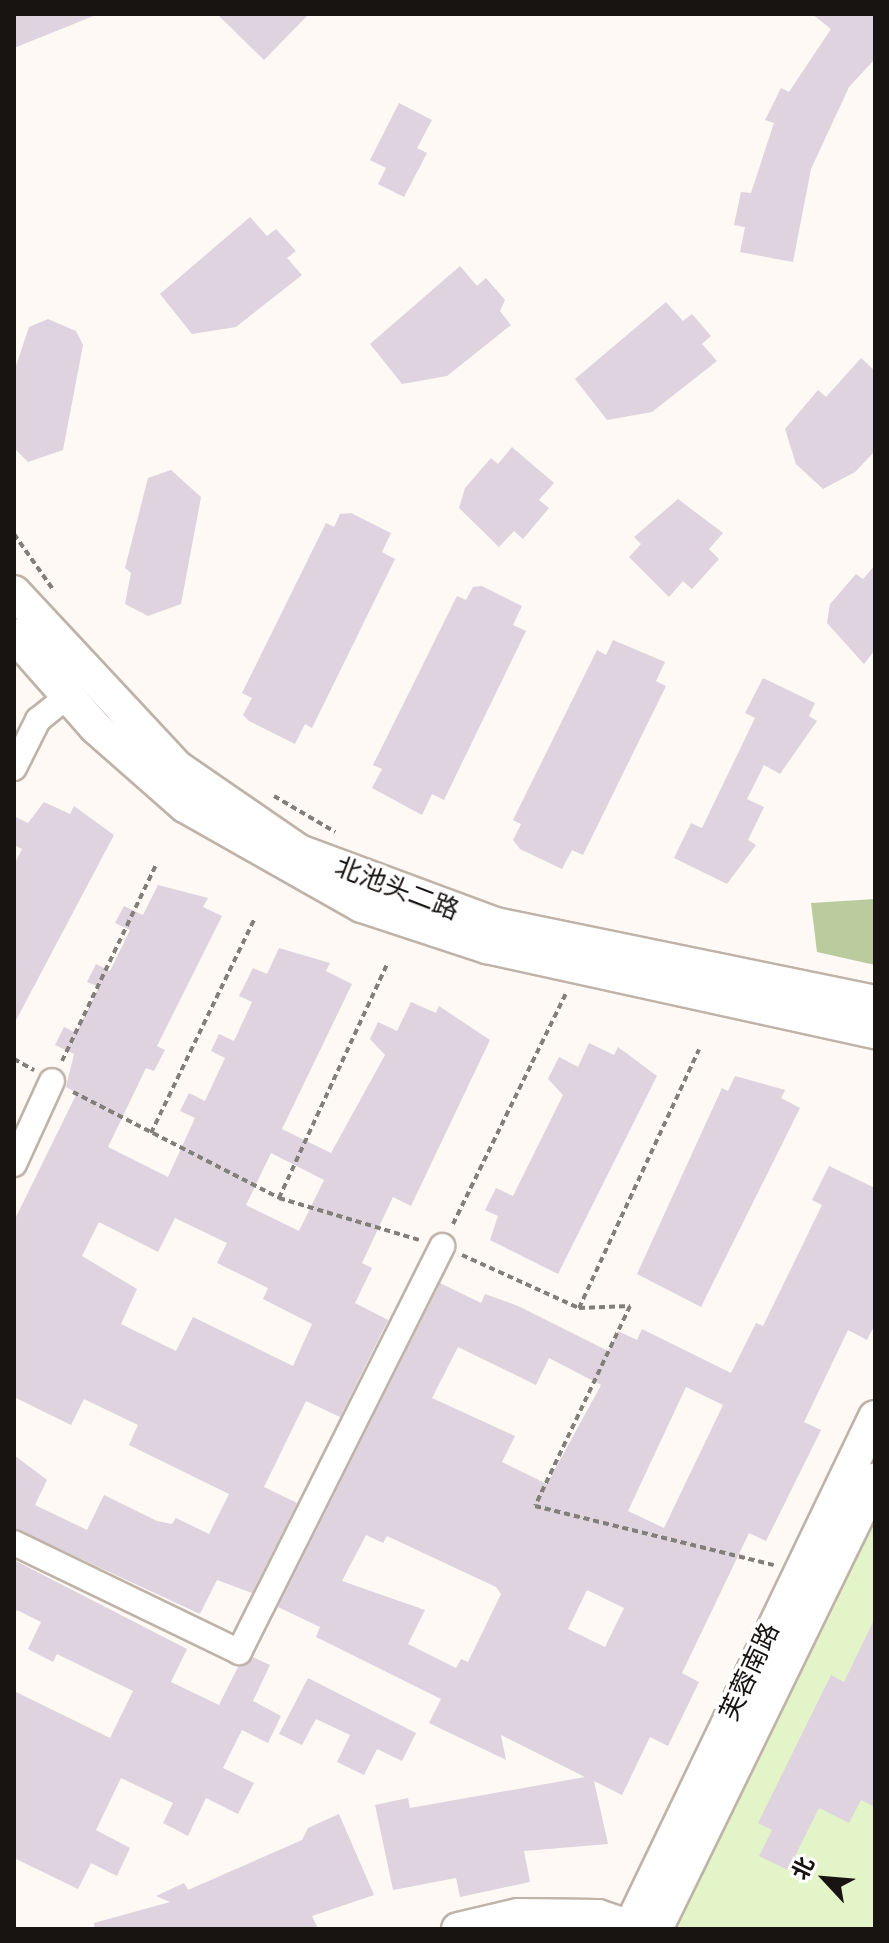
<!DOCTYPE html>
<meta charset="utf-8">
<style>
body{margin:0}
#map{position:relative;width:889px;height:1943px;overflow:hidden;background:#fef9f5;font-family:Rubik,"Noto Sans SC",sans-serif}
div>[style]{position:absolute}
.green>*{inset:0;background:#e3f4c8}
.forest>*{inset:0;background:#bacc9e}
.building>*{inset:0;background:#ded3de}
.path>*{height:4px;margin-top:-2px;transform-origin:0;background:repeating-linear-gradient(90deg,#827e7a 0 6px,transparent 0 10px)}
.roads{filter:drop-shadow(2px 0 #bfb3a9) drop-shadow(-2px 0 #bfb3a9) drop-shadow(0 2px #bfb3a9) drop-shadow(0 -2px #bfb3a9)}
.street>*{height:24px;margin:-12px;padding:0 12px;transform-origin:12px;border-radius:12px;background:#fff}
.secondary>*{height:32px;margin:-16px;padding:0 16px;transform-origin:16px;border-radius:16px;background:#fff}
span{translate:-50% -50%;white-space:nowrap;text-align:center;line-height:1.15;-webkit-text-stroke:7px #fff;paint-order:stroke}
.street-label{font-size:26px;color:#181411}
.frame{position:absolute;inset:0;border:16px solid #181411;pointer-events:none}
.north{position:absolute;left:785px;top:1839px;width:80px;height:80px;-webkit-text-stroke:6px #fff;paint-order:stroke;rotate:296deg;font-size:22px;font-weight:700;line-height:32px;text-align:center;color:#181411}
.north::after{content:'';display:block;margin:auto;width:28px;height:36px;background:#181411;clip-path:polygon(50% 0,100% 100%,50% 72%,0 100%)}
</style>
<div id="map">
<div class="green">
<div style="clip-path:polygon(875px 1512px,875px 1929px,674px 1929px)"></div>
</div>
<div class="forest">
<div style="clip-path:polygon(875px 899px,875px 965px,817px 952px,811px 903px)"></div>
</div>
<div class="building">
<div style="clip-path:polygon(14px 14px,96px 14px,96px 15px,14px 48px)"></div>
<div style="clip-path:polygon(217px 14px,309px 14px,264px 60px)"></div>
<div style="clip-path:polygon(812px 14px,875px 14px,875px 59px,849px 87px,811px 169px,793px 262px,740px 252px,745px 227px,734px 225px,741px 192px,751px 193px,774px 123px,765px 120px,781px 88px,789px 92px,831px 29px)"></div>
<div style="clip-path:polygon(399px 103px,432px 120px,417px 148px,427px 153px,404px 197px,378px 184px,386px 168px,370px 160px)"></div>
<div style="clip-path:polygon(250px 217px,267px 236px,276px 229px,296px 251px,287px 258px,302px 275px,236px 327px,192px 334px,160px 294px)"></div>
<div style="clip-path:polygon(460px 266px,477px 286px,486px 278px,505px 300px,500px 311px,511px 325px,447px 376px,402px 384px,370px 344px)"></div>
<div style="clip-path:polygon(666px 302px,683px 321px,692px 314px,711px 336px,702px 344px,717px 361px,652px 412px,607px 420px,575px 379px)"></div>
<div style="clip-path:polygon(48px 319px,76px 331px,83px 345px,63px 450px,28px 462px,14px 448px,15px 369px,29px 327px)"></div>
<div style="clip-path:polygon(861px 358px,875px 371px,875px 451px,855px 472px,823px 489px,796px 464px,785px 429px,818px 390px,826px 397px)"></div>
<div style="clip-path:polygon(512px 447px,554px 483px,539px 500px,549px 508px,523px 539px,514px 531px,499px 547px,459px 508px,465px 488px,491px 458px,498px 464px)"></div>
<div style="clip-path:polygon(171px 470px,201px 497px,181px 604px,148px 616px,125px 604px,131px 573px,125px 568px,148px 478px)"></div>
<div style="clip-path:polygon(678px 499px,723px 533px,709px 549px,719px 559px,692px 589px,683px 581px,669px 597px,629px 557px,641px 544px,634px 537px)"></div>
<div style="clip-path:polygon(351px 513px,391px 533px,382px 552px,395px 559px,312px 728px,305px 724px,295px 744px,249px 721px,243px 715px,252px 698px,242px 693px,326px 523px,334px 527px,340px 514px)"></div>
<div style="clip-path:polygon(875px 565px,875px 650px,864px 664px,827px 623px,830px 604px,856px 574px,863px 579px)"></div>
<div style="clip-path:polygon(482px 586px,522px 606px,513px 625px,526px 631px,444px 800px,432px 794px,422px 815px,372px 788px,382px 769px,373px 765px,457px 596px,466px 600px,473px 587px)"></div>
<div style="clip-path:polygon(613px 640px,665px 662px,656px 681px,666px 686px,583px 855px,572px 850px,562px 869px,520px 849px,513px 840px,521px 824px,513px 820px,597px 650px,606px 655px)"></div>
<div style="clip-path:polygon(763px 678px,815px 703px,809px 716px,817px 721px,780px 774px,764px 765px,747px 799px,764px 807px,748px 840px,756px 845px,727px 884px,674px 858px,691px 823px,702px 828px,755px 718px,745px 713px)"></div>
<div style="clip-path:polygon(44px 802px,70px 814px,74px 806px,114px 835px,14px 1024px,14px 865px,22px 849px,14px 845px,14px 816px,28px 823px)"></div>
<div style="clip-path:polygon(evenodd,158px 885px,208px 898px,203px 907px,222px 916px,157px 1046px,165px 1050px,154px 1071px,146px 1068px,108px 1147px,168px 1177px,195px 1118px,180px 1111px,189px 1093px,205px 1101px,225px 1058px,211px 1051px,219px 1034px,234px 1041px,252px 1002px,239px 996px,253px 968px,267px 974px,279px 948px,330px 963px,326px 971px,352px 984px,282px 1129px,331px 1153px,385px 1055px,370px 1039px,378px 1022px,397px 1031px,411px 1002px,436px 1013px,439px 1006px,490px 1040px,411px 1206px,393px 1197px,362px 1263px,372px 1268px,355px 1303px,388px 1320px,340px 1417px,306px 1401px,264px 1487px,297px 1503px,252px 1593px,217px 1580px,200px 1614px,14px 1528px,14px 1455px,47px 1480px,35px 1505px,87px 1530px,104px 1495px,157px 1521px,172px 1524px,176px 1518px,209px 1534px,229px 1494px,129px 1445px,138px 1425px,84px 1399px,71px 1425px,14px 1397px,14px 1221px,77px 1093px,66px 1087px,74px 1054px,55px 1045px,64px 1027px,76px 1033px,99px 987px,87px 982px,96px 964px,110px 971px,130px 930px,115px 923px,124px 906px,143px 915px,158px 885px,271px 1153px,324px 1180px,299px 1231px,246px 1205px,271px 1153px,158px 885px,175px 1218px,227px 1243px,217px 1263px,268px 1288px,263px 1299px,312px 1324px,293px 1366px,193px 1317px,176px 1351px,121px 1324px,137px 1289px,82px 1256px,99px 1222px,158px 1252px,175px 1218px)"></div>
<div style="clip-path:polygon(589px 1043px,614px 1055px,618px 1047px,657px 1076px,558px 1274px,490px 1240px,498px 1216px,485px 1210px,496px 1188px,513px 1196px,563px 1095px,548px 1079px,559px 1057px,578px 1067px)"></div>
<div style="clip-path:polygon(735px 1076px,785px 1090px,781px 1098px,800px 1108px,701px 1307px,637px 1274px,722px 1088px,728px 1091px)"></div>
<div style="clip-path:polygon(evenodd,829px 1166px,875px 1188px,875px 1324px,867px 1340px,848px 1330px,804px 1422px,821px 1430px,766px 1541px,749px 1533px,682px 1673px,699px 1682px,668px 1746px,650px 1737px,622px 1795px,594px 1781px,608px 1844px,524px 1851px,530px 1882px,460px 1897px,456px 1878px,393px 1890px,375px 1805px,408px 1798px,410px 1808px,585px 1777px,501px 1735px,506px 1760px,429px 1723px,441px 1699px,316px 1637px,320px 1627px,278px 1607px,440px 1283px,481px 1303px,485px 1294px,518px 1306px,608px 1351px,618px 1331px,637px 1340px,642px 1329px,731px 1373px,756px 1323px,763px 1326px,822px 1205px,812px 1200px,829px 1166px,458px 1347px,536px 1385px,549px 1358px,601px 1385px,547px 1484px,502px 1462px,515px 1436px,432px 1398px,458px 1347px,829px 1166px,686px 1387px,723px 1405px,664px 1528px,628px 1511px,686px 1387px,829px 1166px,366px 1535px,383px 1543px,387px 1536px,496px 1587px,501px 1594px,468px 1662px,461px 1659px,456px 1668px,408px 1644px,425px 1610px,342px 1581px,366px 1535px,829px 1166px,587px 1590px,624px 1608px,605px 1647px,568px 1629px,587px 1590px)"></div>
<div style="clip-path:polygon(14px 1560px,187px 1649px,171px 1682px,219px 1705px,238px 1667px,253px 1657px,270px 1665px,253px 1701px,281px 1716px,268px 1743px,242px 1730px,223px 1768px,254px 1783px,238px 1814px,206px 1798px,188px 1836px,163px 1823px,173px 1803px,121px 1778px,96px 1830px,130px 1848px,117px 1876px,91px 1863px,78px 1889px,14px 1858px,14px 1691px,110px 1738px,133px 1691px,57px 1654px,53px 1662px,28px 1649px,41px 1622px,17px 1610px,14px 1615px)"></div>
<div style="clip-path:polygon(875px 1618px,875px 1807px,861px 1800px,849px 1823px,819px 1808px,788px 1870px,759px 1856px,772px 1830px,758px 1823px,831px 1675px,844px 1682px)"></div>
<div style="clip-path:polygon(308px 1678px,416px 1733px,402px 1761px,377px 1749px,364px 1775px,337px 1762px,350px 1735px,316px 1719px,302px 1745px,279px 1734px)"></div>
<div style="clip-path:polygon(339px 1814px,374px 1895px,312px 1916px,318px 1929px,95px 1929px,94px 1923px,170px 1902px,156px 1896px,184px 1883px,188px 1890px,302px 1840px,308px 1828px)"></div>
</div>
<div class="path">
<div style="left:14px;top:534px;width:70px;rotate:54.9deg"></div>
<div style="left:274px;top:796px;width:71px;rotate:30.5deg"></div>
<div style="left:14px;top:1059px;width:23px;rotate:29deg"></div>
<div style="left:62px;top:1061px;width:217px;rotate:-64.4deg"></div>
<div style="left:73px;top:1092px;width:232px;rotate:27.2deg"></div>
<div style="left:279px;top:1198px;width:258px;rotate:-65.2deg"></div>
<div style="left:151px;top:1133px;width:237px;rotate:-64.2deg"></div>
<div style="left:279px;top:1198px;width:146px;rotate:16.7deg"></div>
<div style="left:453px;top:1224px;width:259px;rotate:-63.9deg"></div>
<div style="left:462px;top:1255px;width:128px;rotate:24.4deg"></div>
<div style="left:579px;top:1308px;width:285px;rotate:-65.1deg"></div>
<div style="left:579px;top:1308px;width:51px;rotate:-2.2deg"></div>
<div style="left:630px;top:1306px;width:221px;rotate:115.4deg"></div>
<div style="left:535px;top:1506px;width:246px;rotate:13.9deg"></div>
</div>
<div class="roads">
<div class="street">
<div style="left:14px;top:768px;width:54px;rotate:-63.4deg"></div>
<div style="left:38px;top:720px;width:35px;rotate:-39deg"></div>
<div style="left:14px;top:1164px;width:91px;rotate:-65.4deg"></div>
<div style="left:14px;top:1543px;width:250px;rotate:25.8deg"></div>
<div style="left:239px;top:1652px;width:454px;rotate:-63.4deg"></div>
</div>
<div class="secondary">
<div style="left:14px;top:592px;width:239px;rotate:47deg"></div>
<div style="left:177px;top:767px;width:148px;rotate:34.5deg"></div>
<div style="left:299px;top:851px;width:209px;rotate:20.4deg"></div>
<div style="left:495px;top:924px;width:388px;rotate:11.6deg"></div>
<div style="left:14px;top:635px;width:123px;rotate:48.6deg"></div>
<div style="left:95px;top:727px;width:120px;rotate:41.3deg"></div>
<div style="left:185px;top:806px;width:203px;rotate:29.5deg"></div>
<div style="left:362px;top:906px;width:132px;rotate:18.2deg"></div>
<div style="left:487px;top:947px;width:397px;rotate:12.4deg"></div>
<div style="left:458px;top:1929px;width:62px;rotate:-13.1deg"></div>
<div style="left:518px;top:1915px;width:80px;rotate:0.7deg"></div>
<div style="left:598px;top:1916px;width:40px;rotate:18.9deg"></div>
<div style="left:629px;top:1929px;width:568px;rotate:-64.34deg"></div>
<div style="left:656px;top:1929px;width:500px;rotate:-64deg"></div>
</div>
</div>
<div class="street-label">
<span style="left:397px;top:889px;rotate:21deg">北池头二路</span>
<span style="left:750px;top:1672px;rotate:-65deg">芙蓉南路</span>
</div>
<div class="frame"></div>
<div class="north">北</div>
</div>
